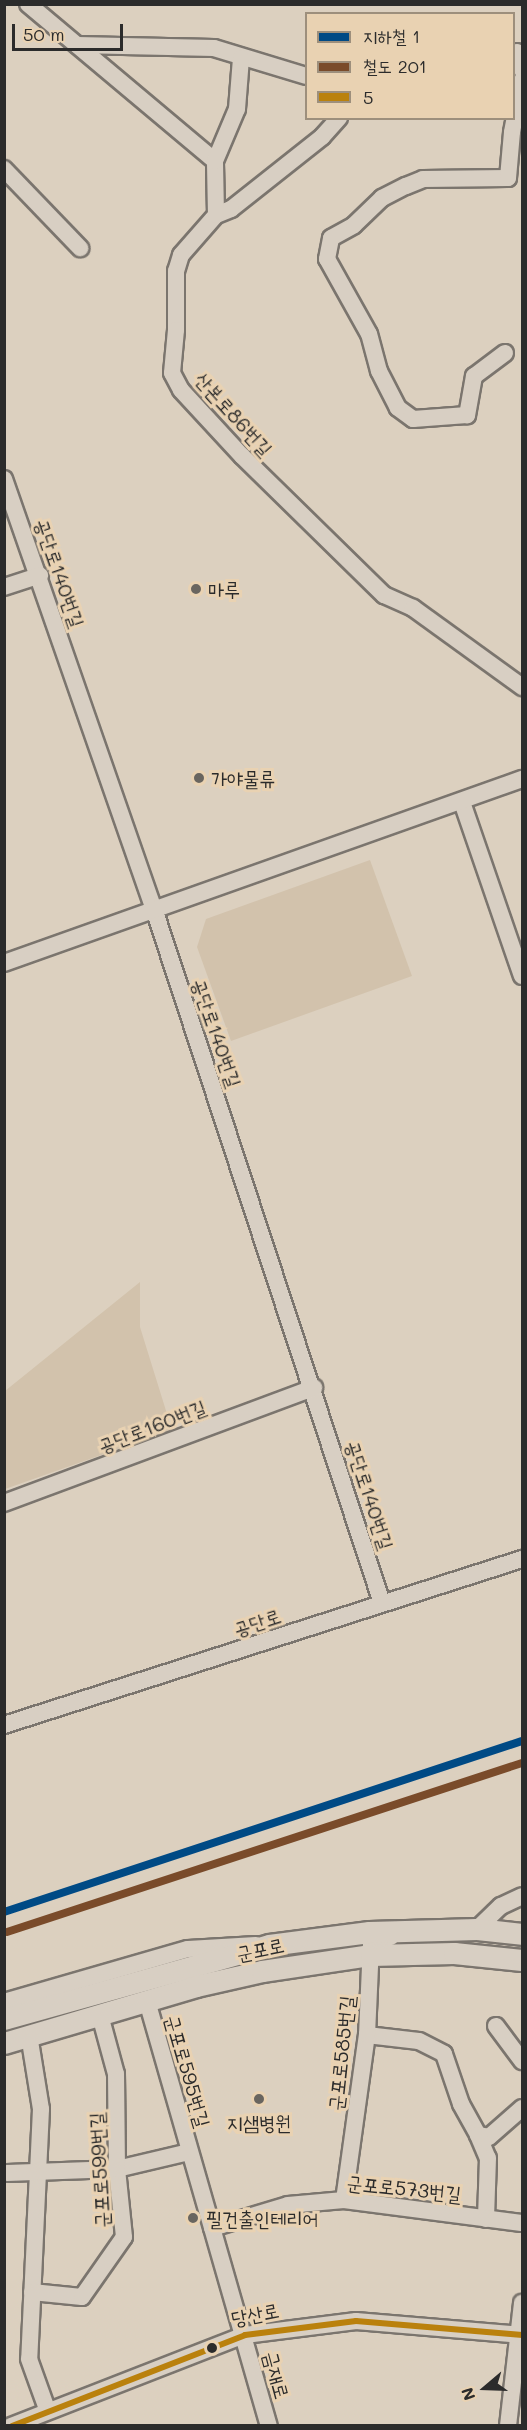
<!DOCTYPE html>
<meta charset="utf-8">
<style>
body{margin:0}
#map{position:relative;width:527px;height:2430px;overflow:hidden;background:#dcd0bf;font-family:Mali,"Poor Story",sans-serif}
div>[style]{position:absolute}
.green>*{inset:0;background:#d2c2ac}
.roads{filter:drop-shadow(2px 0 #7b756e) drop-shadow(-2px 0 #7b756e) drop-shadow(0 2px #7b756e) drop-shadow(0 -2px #7b756e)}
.minor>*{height:16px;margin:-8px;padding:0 8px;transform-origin:8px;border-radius:8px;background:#d8cfc3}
.major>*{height:21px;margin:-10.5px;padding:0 10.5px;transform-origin:10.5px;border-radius:10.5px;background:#d8cfc3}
.bus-1>*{height:6px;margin:-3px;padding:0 3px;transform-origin:3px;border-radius:3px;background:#ba810d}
.rail-1>*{height:8px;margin:-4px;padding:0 4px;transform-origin:4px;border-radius:4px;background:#7a4b2a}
.metro-1>*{height:8px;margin:-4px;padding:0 4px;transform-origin:4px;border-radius:4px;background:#004a85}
.dots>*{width:16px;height:16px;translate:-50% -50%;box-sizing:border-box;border:3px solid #e9d2b2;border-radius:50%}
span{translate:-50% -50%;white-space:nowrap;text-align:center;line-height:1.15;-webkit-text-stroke:6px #e9d2b2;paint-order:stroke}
.street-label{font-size:20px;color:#2b2b2b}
.poi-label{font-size:20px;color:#2b2b2b}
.left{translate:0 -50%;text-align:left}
.frame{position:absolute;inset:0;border:6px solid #2b2b2b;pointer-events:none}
.legend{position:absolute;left:305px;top:12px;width:210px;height:108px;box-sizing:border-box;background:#e9d2b2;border:2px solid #9d8f7c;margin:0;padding:8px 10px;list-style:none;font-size:18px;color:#2b2b2b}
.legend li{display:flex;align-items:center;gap:12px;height:30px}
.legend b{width:30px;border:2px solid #9d8f7c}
.north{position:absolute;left:455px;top:2358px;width:60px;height:60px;-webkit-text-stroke:4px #e9d2b2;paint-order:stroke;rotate:251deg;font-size:16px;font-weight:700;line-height:24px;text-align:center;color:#2b2b2b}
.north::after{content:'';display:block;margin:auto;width:21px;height:27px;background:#2b2b2b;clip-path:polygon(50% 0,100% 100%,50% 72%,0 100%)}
.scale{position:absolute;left:12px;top:24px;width:111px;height:27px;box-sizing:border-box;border:3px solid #2b2b2b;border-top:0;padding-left:8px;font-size:18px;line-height:21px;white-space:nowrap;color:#2b2b2b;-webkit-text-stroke:4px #e9d2b2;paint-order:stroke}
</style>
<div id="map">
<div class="green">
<div style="clip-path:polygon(370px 860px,412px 976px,231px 1041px,197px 947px,206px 919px)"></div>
<div style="clip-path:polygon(140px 1282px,140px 1327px,172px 1430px,5px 1489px,5px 1391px)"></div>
</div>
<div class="roads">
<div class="minor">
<div style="left:28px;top:4px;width:244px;rotate:40deg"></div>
<div style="left:77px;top:45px;width:137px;rotate:1.3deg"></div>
<div style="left:214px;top:48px;width:96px;rotate:16.9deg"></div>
<div style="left:517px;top:52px;width:19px;rotate:74deg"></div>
<div style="left:339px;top:118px;width:25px;rotate:132deg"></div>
<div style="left:322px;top:137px;width:116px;rotate:141.6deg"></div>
<div style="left:231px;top:209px;width:16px;rotate:158deg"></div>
<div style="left:216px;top:215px;width:53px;rotate:131.2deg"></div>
<div style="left:181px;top:255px;width:17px;rotate:107deg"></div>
<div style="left:176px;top:271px;width:59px;rotate:90deg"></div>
<div style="left:176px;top:330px;width:43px;rotate:95.3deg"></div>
<div style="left:172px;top:373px;width:19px;rotate:62deg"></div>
<div style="left:181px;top:390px;width:90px;rotate:47.3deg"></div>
<div style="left:242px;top:456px;width:199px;rotate:44.4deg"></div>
<div style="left:384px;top:595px;width:32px;rotate:24deg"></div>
<div style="left:413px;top:608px;width:135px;rotate:35.9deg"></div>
<div style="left:4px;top:169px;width:110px;rotate:46.1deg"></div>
<div style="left:216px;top:215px;width:54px;rotate:-91.1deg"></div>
<div style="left:215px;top:161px;width:56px;rotate:-67.1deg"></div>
<div style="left:237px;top:109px;width:51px;rotate:-85.5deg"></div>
<div style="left:505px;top:353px;width:39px;rotate:143deg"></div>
<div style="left:474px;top:376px;width:40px;rotate:100deg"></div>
<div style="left:467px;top:415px;width:54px;rotate:175.8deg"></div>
<div style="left:413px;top:419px;width:19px;rotate:-144deg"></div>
<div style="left:398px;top:408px;width:42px;rotate:-117.2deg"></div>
<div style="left:379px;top:371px;width:38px;rotate:-105deg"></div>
<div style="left:369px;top:334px;width:86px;rotate:-119.2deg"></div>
<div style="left:327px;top:259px;width:21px;rotate:-79deg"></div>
<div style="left:331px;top:238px;width:26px;rotate:-29deg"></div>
<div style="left:354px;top:225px;width:39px;rotate:-44deg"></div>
<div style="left:382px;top:198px;width:27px;rotate:-27deg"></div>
<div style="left:406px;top:186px;width:18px;rotate:-22deg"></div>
<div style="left:423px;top:179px;width:85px;rotate:-0.7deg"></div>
<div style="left:508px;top:178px;width:46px;rotate:-85deg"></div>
<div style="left:512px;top:132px;width:53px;rotate:-79.1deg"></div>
<div style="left:4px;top:479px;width:455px;rotate:70.8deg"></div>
<div style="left:154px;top:909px;width:730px;rotate:71.81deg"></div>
<div style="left:4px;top:587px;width:38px;rotate:-18deg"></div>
<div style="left:462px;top:802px;width:184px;rotate:71deg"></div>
<div style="left:4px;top:963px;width:550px;rotate:-19.56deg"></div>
<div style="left:4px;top:1503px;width:331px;rotate:-20.4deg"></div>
<div style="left:4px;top:1725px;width:544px;rotate:-17.77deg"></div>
<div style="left:477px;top:1929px;width:33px;rotate:-44deg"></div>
<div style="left:501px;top:1906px;width:23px;rotate:-25deg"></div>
<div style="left:147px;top:2001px;width:442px;rotate:74deg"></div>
<div style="left:4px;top:2002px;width:191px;rotate:-16.1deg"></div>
<div style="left:188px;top:1949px;width:68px;rotate:-3.4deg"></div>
<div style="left:496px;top:2026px;width:44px;rotate:53.4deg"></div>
<div style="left:29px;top:2035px;width:75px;rotate:80.8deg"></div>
<div style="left:41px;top:2109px;width:250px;rotate:92.7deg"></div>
<div style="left:29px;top:2359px;width:53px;rotate:70.2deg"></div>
<div style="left:367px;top:2035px;width:52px;rotate:6.6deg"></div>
<div style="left:419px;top:2041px;width:28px;rotate:27deg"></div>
<div style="left:444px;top:2054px;width:53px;rotate:71.2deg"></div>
<div style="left:461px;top:2104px;width:35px;rotate:61deg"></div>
<div style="left:478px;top:2135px;width:11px;rotate:10deg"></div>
<div style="left:489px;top:2137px;width:44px;rotate:-41.3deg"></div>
<div style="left:478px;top:2135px;width:25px;rotate:67deg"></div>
<div style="left:488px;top:2158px;width:61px;rotate:91.9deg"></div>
<div style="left:7px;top:2173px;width:110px;rotate:-2.1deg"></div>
<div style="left:117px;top:2169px;width:74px;rotate:-13.3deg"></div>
<div style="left:344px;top:2200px;width:167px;rotate:-82.1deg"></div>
<div style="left:367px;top:2035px;width:92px;rotate:-87.5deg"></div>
<div style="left:371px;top:1943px;width:21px;rotate:-17deg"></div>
<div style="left:212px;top:2228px;width:79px;rotate:-16.8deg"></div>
<div style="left:288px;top:2205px;width:56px;rotate:-5.1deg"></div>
<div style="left:344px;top:2200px;width:179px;rotate:7.4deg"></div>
<div style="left:32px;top:2292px;width:50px;rotate:5.7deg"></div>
<div style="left:82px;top:2297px;width:73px;rotate:-55deg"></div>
<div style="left:124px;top:2237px;width:68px;rotate:-95.9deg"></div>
<div style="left:117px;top:2169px;width:95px;rotate:-90.6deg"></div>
<div style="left:116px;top:2074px;width:61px;rotate:-105.2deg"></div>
<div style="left:11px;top:2426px;width:251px;rotate:-21.3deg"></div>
<div style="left:245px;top:2335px;width:112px;rotate:-7.2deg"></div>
<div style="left:356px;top:2321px;width:167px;rotate:4.8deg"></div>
<div style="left:508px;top:2426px;width:124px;rotate:-83.5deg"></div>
</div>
<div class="major">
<div style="left:4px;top:2019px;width:275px;rotate:-15.6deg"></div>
<div style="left:269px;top:1945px;width:101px;rotate:-7.4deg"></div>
<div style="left:369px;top:1932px;width:108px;rotate:-1.6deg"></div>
<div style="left:477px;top:1929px;width:45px;rotate:6.3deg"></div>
<div style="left:4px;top:2043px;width:200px;rotate:-16.5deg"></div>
<div style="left:196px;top:1986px;width:68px;rotate:-12.8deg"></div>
<div style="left:262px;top:1971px;width:110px;rotate:-8.4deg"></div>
<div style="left:371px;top:1955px;width:83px;rotate:-1.4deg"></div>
<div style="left:454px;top:1953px;width:68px;rotate:5.9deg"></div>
</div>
</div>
<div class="bus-1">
<div style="left:12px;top:2426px;width:250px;rotate:-21.3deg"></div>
<div style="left:245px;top:2335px;width:112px;rotate:-7.2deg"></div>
<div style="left:356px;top:2321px;width:167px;rotate:4.8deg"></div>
</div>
<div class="rail-1">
<div style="left:7px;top:1932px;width:542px;rotate:-18.17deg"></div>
</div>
<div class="metro-1">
<div style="left:4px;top:1912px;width:545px;rotate:-18.27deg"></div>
</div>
<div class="dots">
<div style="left:196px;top:589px;background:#69655f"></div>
<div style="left:199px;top:778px;background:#69655f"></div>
<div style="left:259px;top:2099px;background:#69655f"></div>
<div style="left:193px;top:2218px;background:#69655f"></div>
<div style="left:212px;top:2348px;background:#2b2b2b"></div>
</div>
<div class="street-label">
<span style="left:234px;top:414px;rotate:48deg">산본로86번길</span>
<span style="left:60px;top:573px;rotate:71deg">공단로140번길</span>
<span style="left:217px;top:1033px;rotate:71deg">공단로140번길</span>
<span style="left:152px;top:1426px;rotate:-21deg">공단로160번길</span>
<span style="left:370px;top:1495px;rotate:72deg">공단로140번길</span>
<span style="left:257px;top:1622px;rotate:-18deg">공단로</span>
<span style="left:260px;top:1949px;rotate:-12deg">군포로</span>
<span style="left:341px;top:2053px;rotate:-84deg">군포로585번길</span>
<span style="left:188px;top:2071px;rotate:74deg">군포로595번길</span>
<span style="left:99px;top:2170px;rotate:-93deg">군포로599번길</span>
<span style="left:404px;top:2188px;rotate:6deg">군포로573번길</span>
<span style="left:255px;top:2314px;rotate:-11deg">당산로</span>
<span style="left:277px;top:2375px;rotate:75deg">금재로</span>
</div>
<div class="poi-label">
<span class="left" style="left:208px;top:589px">마루</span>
<span class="left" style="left:211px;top:778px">가야물류</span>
<span style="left:259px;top:2122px">지샘병원</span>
<span class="left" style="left:206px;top:2218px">필건출인테리어</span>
</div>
<div class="frame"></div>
<ul class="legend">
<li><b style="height:8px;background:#004a85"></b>지하철 1</li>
<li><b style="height:8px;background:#7a4b2a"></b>철도 201</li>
<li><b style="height:8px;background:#ba810d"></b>5</li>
</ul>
<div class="north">N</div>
<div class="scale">50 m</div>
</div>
